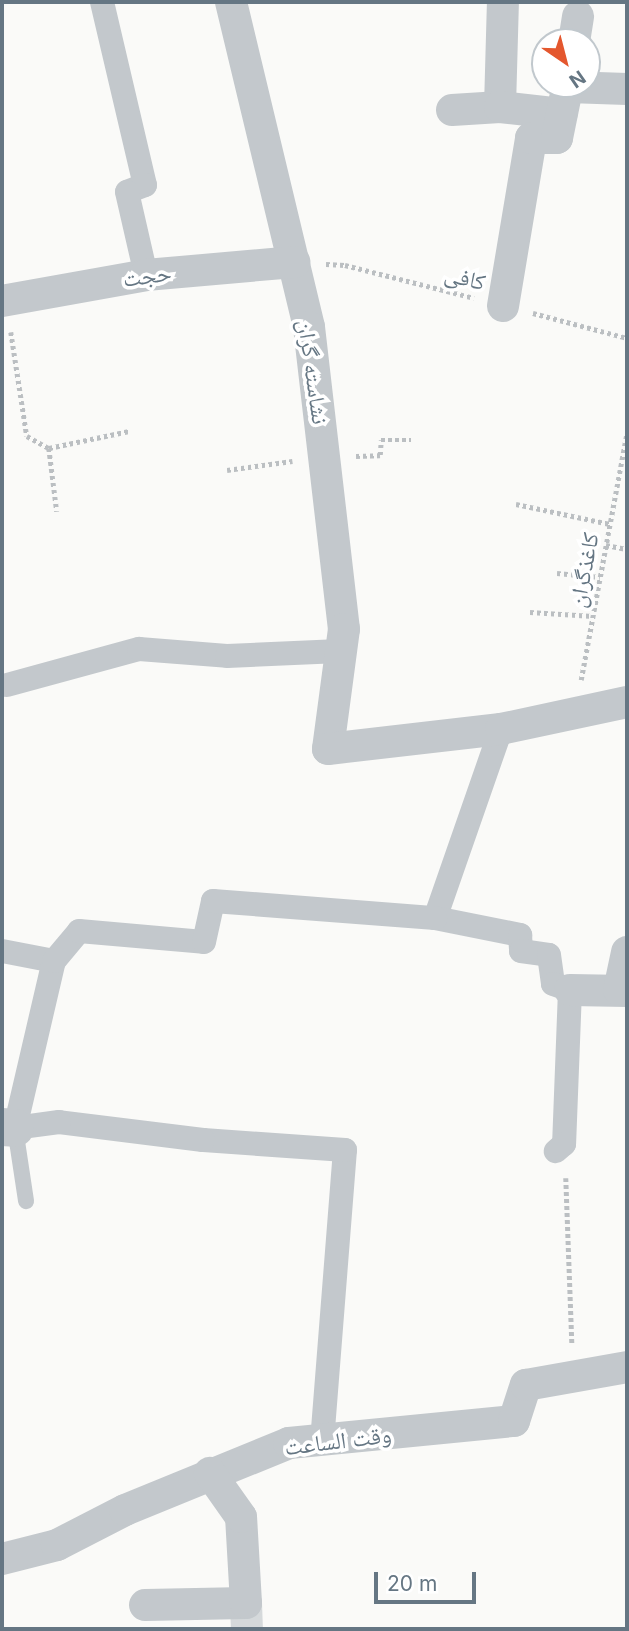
<!DOCTYPE html>
<meta charset="utf-8">
<style>
body{margin:0}
#map{position:relative;width:629px;height:1631px;overflow:hidden;background:#fafaf8;font-family:Inter,"Noto Naskh Arabic",sans-serif}
div>[style]{position:absolute}
.minor-tunnel>*{height:32px;margin-top:-16px;transform-origin:0;background:repeating-linear-gradient(90deg,#d5d9db 0 32px,transparent 0 48px)}
.path>*{height:4.5px;margin-top:-2.25px;transform-origin:0;background:repeating-linear-gradient(90deg,#bbbfc2 0 3.5px,transparent 0 7px)}
.service>*{height:16px;margin:-8px;padding:0 8px;transform-origin:8px;border-radius:8px;background:#c3c8cc}
.pedestrian>*{height:24px;margin:-12px;padding:0 12px;transform-origin:12px;border-radius:12px;background:#c3c8cc}
.minor>*{height:32px;margin:-16px;padding:0 16px;transform-origin:16px;border-radius:16px;background:#c3c8cc}
.tertiary>*{height:38px;margin:-19px;padding:0 19px;transform-origin:19px;border-radius:19px;background:#c3c8cc}
span{translate:-50% -50%;white-space:nowrap;text-align:center;line-height:1.15;-webkit-text-stroke:7px #fff;paint-order:stroke}
.street-label{font-size:23px;color:#657683}
.frame{position:absolute;inset:0;border:4px solid #657683;pointer-events:none}
.north{position:absolute;left:531px;top:28px;width:70px;height:70px;box-sizing:border-box;background:#fff;border:2px solid #c1c8cd;border-radius:50%;rotate:145deg;font-size:19px;font-weight:700;line-height:28px;text-align:center;color:#657683}
.north::after{content:'';display:block;margin:auto;width:24px;height:32px;background:#e4572e;clip-path:polygon(50% 0,100% 100%,50% 72%,0 100%)}
.scale{position:absolute;left:374px;top:1572px;width:102px;height:32px;box-sizing:border-box;border:4px solid #657683;border-top:0;padding-left:9px;font-size:21px;line-height:24px;white-space:nowrap;color:#657683;-webkit-text-stroke:5px #fff;paint-order:stroke}
</style>
<div id="map">
<div class="minor-tunnel">
<div style="left:246px;top:1603px;width:26px;rotate:88deg"></div>
</div>
<div class="path">
<div style="left:326px;top:264px;width:19px;rotate:3deg"></div>
<div style="left:345px;top:265px;width:133px;rotate:14.3deg"></div>
<div style="left:533px;top:313px;width:97px;rotate:14.9deg"></div>
<div style="left:11px;top:332px;width:105px;rotate:81.3deg"></div>
<div style="left:27px;top:436px;width:25px;rotate:29deg"></div>
<div style="left:49px;top:448px;width:64px;rotate:82.9deg"></div>
<div style="left:49px;top:448px;width:82px;rotate:-12deg"></div>
<div style="left:356px;top:456px;width:24px;rotate:-2deg"></div>
<div style="left:380px;top:455px;width:15px;rotate:-86deg"></div>
<div style="left:381px;top:440px;width:30px"></div>
<div style="left:227px;top:470px;width:66px;rotate:-7.9deg"></div>
<div style="left:516px;top:504px;width:96px;rotate:12deg"></div>
<div style="left:606px;top:545px;width:21px;rotate:11deg"></div>
<div style="left:557px;top:573px;width:43px;rotate:5.3deg"></div>
<div style="left:530px;top:612px;width:63px;rotate:3.6deg"></div>
<div style="left:581px;top:680px;width:251px;rotate:-79.5deg"></div>
<div style="left:566px;top:1178px;width:166px;rotate:87.9deg"></div>
</div>
<div class="service">
<div style="left:15px;top:1128px;width:74px;rotate:81.4deg"></div>
</div>
<div class="pedestrian">
<div style="left:102px;top:2px;width:188px;rotate:76.8deg"></div>
<div style="left:145px;top:185px;width:19px;rotate:159deg"></div>
<div style="left:127px;top:192px;width:85px;rotate:77.1deg"></div>
<div style="left:7px;top:685px;width:137px;rotate:-15.3deg"></div>
<div style="left:139px;top:649px;width:88px;rotate:4.5deg"></div>
<div style="left:227px;top:656px;width:113px;rotate:-2.5deg"></div>
<div style="left:501px;top:729px;width:200px;rotate:109.2deg"></div>
<div style="left:435px;top:918px;width:87px;rotate:11.3deg"></div>
<div style="left:520px;top:935px;width:16px;rotate:86deg"></div>
<div style="left:521px;top:951px;width:28px;rotate:8deg"></div>
<div style="left:549px;top:955px;width:29px;rotate:82deg"></div>
<div style="left:553px;top:984px;width:18px;rotate:19deg"></div>
<div style="left:570px;top:990px;width:154px;rotate:92.2deg"></div>
<div style="left:564px;top:1144px;width:11px;rotate:139deg"></div>
<div style="left:2px;top:951px;width:53px;rotate:10.9deg"></div>
<div style="left:322px;top:1442px;width:293px;rotate:-85.5deg"></div>
<div style="left:345px;top:1150px;width:142px;rotate:-176deg"></div>
<div style="left:203px;top:1140px;width:145px;rotate:-172.9deg"></div>
<div style="left:59px;top:1122px;width:44px;rotate:172.2deg"></div>
<div style="left:15px;top:1128px;width:171px;rotate:-76.9deg"></div>
<div style="left:54px;top:961px;width:39px;rotate:-50deg"></div>
<div style="left:79px;top:931px;width:125px;rotate:5deg"></div>
<div style="left:204px;top:942px;width:42px;rotate:-77.6deg"></div>
<div style="left:213px;top:901px;width:223px;rotate:4.4deg"></div>
</div>
<div class="minor">
<div style="left:231px;top:2px;width:334px;rotate:76.5deg"></div>
<div style="left:309px;top:327px;width:304px;rotate:83.4deg"></div>
<div style="left:344px;top:629px;width:121px;rotate:97.6deg"></div>
<div style="left:328px;top:749px;width:174px;rotate:-6.6deg"></div>
<div style="left:501px;top:729px;width:129px;rotate:-12.1deg"></div>
<div style="left:574px;top:42px;width:26px;rotate:-81deg"></div>
<div style="left:568px;top:87px;width:59px;rotate:1.9deg"></div>
<div style="left:500px;top:107px;width:105px;rotate:-88.4deg"></div>
<div style="left:452px;top:110px;width:48px;rotate:-3.6deg"></div>
<div style="left:500px;top:107px;width:62px;rotate:6.4deg"></div>
<div style="left:2px;top:301px;width:146px;rotate:-10.2deg"></div>
<div style="left:146px;top:275px;width:149px;rotate:-5deg"></div>
<div style="left:503px;top:306px;width:170px;rotate:-80.5deg"></div>
<div style="left:531px;top:138px;width:26px"></div>
<div style="left:557px;top:138px;width:55px;rotate:-78.5deg"></div>
<div style="left:570px;top:990px;width:57px;rotate:1deg"></div>
<div style="left:619px;top:990px;width:39px;rotate:-78deg"></div>
<div style="left:2px;top:1559px;width:57px;rotate:-14.3deg"></div>
<div style="left:57px;top:1545px;width:76px;rotate:-27.2deg"></div>
<div style="left:125px;top:1510px;width:177px;rotate:-22.2deg"></div>
<div style="left:289px;top:1443px;width:226px;rotate:-5.6deg"></div>
<div style="left:514px;top:1421px;width:38px;rotate:-72deg"></div>
<div style="left:526px;top:1385px;width:103px;rotate:-10.1deg"></div>
<div style="left:145px;top:1605px;width:101px;rotate:-1.1deg"></div>
<div style="left:246px;top:1603px;width:86px;rotate:-93.3deg"></div>
<div style="left:241px;top:1517px;width:54px;rotate:-125.2deg"></div>
</div>
<div class="tertiary">
<div style="left:2px;top:1127px;width:13px;rotate:4deg"></div>
</div>
<div class="street-label">
<span style="left:147px;top:276px;rotate:-8deg">حجت</span>
<span style="left:465px;top:278px;rotate:14deg">کافی</span>
<span style="left:313px;top:372px;rotate:82deg">نشاسته گران</span>
<span style="left:584px;top:570px;rotate:-79deg">کاغذگران</span>
<span style="left:338px;top:1441px;rotate:-7deg">وقت الساعت</span>
</div>
<div class="frame"></div>
<div class="north">N</div>
<div class="scale">20 m</div>
</div>
